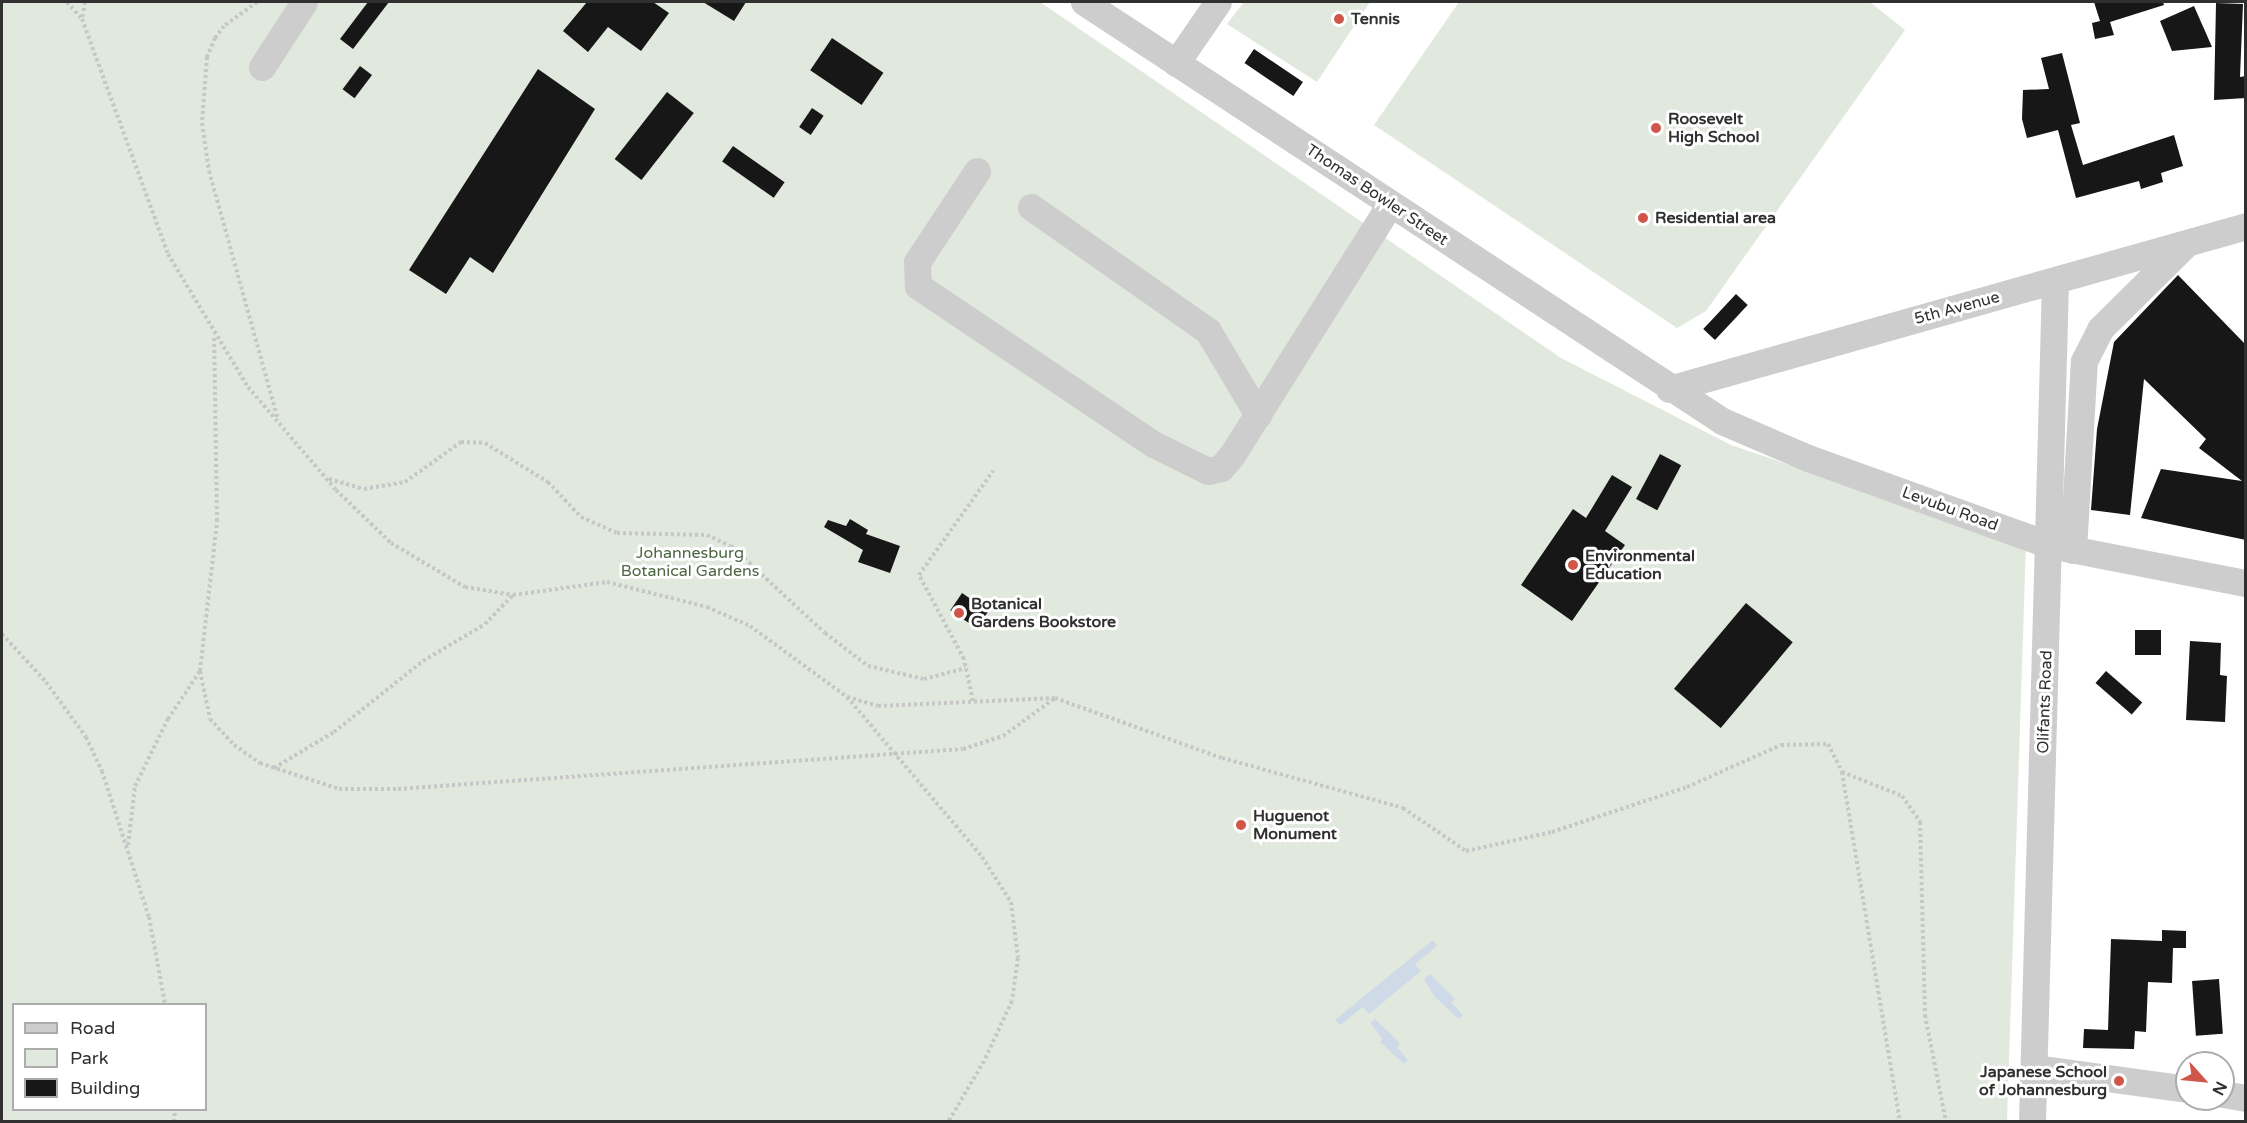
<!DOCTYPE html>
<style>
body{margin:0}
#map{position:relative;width:2247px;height:1123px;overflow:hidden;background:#fff;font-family:"Varela Round",sans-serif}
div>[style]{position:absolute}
.green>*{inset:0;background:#e1e8dd}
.water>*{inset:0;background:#cedae8}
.building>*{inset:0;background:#171717;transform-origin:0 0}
.path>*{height:4px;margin-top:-2px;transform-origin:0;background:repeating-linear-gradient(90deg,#c7c7c7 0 3px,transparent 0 6px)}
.minor>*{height:27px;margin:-13.5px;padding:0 13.5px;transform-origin:13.5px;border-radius:13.5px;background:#cdcdcd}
.dots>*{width:16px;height:16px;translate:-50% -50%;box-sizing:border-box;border:3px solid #fff;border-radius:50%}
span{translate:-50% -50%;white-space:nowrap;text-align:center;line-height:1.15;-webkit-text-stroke:6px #fff;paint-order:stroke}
.poi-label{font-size:16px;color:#303030;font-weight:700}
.left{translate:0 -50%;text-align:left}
.right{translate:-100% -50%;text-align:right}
.street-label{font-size:16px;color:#303030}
.park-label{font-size:16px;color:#4d6642}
.frame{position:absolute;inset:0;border:3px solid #303030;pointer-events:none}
.legend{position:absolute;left:12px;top:1003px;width:195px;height:108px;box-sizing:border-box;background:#fff;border:2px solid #acacac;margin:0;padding:8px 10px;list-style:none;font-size:18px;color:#303030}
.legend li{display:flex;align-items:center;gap:12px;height:30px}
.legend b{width:30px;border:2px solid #acacac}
.north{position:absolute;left:2175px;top:1051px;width:60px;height:60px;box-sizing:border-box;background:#fff;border:2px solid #acacac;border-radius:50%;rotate:117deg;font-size:16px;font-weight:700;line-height:24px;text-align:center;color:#303030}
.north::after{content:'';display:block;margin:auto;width:21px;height:27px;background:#d05649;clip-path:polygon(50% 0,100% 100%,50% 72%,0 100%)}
</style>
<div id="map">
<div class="green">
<div style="clip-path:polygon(evenodd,2px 2px,1040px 2px,1561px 358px,1731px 445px,2026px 545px,2007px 1121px,2px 1122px,2px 2px,14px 1004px,206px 1004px,206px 1110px,14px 1110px,14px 1004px)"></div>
<div style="clip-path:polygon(1244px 2px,1370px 2px,1317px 82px,1227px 24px)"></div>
<div style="clip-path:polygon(1459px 2px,1870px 2px,1905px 30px,1706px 311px,1677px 328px,1374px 125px)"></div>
</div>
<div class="water">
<div style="clip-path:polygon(1433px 940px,1437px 946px,1415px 964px,1421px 971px,1369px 1014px,1363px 1007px,1340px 1025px,1335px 1020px)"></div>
<div style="clip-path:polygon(1430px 974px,1455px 999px,1451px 1002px,1463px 1015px,1459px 1019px,1435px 997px,1424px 979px)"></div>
<div style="clip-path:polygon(1375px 1019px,1400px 1043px,1397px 1047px,1408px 1060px,1404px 1064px,1380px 1042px,1383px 1039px,1370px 1023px)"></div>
</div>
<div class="building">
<div style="clip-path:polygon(368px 2px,389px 2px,353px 49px,340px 39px)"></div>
<div style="clip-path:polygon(587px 2px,653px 2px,669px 13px,641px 51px,608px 27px,588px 52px,563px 31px)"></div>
<div style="clip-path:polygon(703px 2px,746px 2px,734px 21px)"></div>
<div style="clip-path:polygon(2094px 2px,2163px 2px,2164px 5px,2110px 22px,2114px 35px,2095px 39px,2092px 23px,2100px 21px)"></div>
<div style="clip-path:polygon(2216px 3px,2243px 4px,2240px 77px,2246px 76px,2246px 98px,2214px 100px)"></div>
<div style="clip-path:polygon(2194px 6px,2212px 47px,2172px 51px,2160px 21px)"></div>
<div style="left:832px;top:38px;width:62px;height:39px;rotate:34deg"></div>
<div style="left:1254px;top:49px;width:59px;height:17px;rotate:34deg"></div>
<div style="clip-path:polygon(2062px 53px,2080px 123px,2071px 125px,2083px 165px,2174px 135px,2183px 166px,2161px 173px,2163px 182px,2141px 189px,2139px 181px,2076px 198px,2058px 130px,2027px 138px,2022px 119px,2023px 90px,2049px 89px,2041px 58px)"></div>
<div style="left:360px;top:66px;width:15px;height:29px;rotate:37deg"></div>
<div style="clip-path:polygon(538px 69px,595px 109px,493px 273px,470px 257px,446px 294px,409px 270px)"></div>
<div style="left:667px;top:92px;width:34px;height:85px;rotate:38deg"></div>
<div style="left:812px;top:108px;width:14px;height:23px;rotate:34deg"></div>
<div style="left:733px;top:146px;width:63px;height:19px;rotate:35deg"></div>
<div style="clip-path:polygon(2178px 275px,2246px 345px,2246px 540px,2141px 518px,2161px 469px,2242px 481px,2199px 448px,2206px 439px,2144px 379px,2130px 515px,2091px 510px,2097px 429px,2114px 342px)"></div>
<div style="left:1736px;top:294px;width:16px;height:48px;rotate:43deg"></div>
<div style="left:1660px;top:454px;width:24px;height:51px;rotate:28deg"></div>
<div style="clip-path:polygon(1612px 475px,1632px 487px,1605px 531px,1625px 545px,1572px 621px,1521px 585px,1573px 509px,1586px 518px)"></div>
<div style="clip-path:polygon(850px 519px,868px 530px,866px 534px,900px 546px,890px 573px,858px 562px,863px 550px,824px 527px,828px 520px,846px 526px)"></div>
<div style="left:962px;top:593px;width:32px;height:21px;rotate:34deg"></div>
<div style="left:1746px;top:603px;width:61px;height:112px;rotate:40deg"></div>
<div style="left:2135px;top:630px;width:26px;height:25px"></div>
<div style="clip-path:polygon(2190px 641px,2221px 643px,2220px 675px,2227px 676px,2225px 722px,2186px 720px)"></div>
<div style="left:2106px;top:671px;width:48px;height:16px;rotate:41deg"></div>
<div style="clip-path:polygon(2162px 930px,2186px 931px,2186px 948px,2173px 948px,2172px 983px,2148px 982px,2146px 1032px,2135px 1031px,2134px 1049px,2083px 1048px,2084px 1029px,2108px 1030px,2111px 939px,2162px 941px)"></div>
<div style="left:2219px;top:979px;width:55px;height:27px;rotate:86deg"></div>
</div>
<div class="path">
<div style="left:67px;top:2px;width:23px;rotate:49deg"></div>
<div style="left:85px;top:2px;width:17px;rotate:100deg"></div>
<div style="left:82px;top:19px;width:250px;rotate:69.9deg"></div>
<div style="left:168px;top:254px;width:155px;rotate:59deg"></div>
<div style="left:248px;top:387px;width:135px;rotate:49.5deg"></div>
<div style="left:336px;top:490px;width:76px;rotate:43.9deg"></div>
<div style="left:391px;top:543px;width:86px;rotate:30.7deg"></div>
<div style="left:465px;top:587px;width:49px;rotate:9.5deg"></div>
<div style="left:513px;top:595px;width:95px;rotate:-7.9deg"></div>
<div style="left:607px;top:582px;width:103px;rotate:14deg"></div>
<div style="left:707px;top:607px;width:47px;rotate:23.8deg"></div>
<div style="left:750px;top:626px;width:120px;rotate:36.2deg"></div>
<div style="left:847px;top:697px;width:32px;rotate:16deg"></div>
<div style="left:878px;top:706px;width:177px;rotate:-2.6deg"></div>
<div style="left:1055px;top:698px;width:177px;rotate:19.8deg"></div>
<div style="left:1222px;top:758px;width:188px;rotate:15.4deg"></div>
<div style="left:1403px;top:808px;width:76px;rotate:34.3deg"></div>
<div style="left:1466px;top:851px;width:88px;rotate:-12.5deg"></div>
<div style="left:1552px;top:832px;width:142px;rotate:-18.4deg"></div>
<div style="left:1687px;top:787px;width:103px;rotate:-24.1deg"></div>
<div style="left:1781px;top:745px;width:47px;rotate:-1.2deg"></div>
<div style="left:1828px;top:744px;width:31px;rotate:63deg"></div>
<div style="left:1842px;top:772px;width:355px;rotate:80.6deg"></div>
<div style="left:257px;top:2px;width:41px;rotate:144deg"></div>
<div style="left:224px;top:26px;width:15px;rotate:127deg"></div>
<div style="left:215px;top:38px;width:21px;rotate:113deg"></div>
<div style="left:207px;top:57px;width:66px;rotate:94.3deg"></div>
<div style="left:202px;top:123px;width:49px;rotate:81.7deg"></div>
<div style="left:209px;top:171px;width:257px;rotate:74.5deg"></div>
<div style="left:329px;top:479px;width:36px;rotate:16deg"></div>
<div style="left:364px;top:489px;width:42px;rotate:-9.7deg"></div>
<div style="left:405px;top:482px;width:69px;rotate:-35.5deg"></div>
<div style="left:461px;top:442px;width:24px;rotate:2deg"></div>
<div style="left:485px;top:443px;width:74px;rotate:31.8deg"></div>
<div style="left:548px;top:482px;width:48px;rotate:46.7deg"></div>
<div style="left:581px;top:517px;width:39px;rotate:24deg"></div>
<div style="left:617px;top:533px;width:90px;rotate:1.3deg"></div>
<div style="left:707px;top:535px;width:26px;rotate:25deg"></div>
<div style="left:731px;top:546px;width:128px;rotate:42.8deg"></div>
<div style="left:825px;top:633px;width:54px;rotate:37.5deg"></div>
<div style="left:868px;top:666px;width:57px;rotate:13.1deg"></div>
<div style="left:924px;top:679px;width:43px;rotate:-14.7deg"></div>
<div style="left:2px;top:634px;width:65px;rotate:47.5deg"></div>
<div style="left:46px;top:682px;width:68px;rotate:54deg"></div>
<div style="left:86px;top:737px;width:38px;rotate:65deg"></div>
<div style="left:102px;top:771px;width:153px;rotate:72.2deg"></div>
<div style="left:149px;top:917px;width:88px;rotate:79.6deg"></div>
<div style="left:200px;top:671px;width:49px;rotate:78.2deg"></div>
<div style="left:210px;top:719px;width:35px;rotate:47deg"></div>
<div style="left:234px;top:745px;width:32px;rotate:35deg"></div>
<div style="left:260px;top:763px;width:83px;rotate:18.2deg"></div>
<div style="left:339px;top:789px;width:59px"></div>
<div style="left:398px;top:789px;width:566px;rotate:-4.05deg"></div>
<div style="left:963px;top:749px;width:42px;rotate:-18deg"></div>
<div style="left:1003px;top:736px;width:63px;rotate:-36deg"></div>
<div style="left:847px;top:697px;width:209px;rotate:49.8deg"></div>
<div style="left:982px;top:857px;width:54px;rotate:57.2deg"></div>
<div style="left:1011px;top:902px;width:56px;rotate:82.9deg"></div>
<div style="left:1018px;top:958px;width:43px;rotate:97.9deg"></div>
<div style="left:1012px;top:1001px;width:66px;rotate:115deg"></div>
<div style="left:984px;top:1061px;width:71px;rotate:120.5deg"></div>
<div style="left:973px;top:701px;width:43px;rotate:-102.1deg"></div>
<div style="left:964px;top:659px;width:95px;rotate:-118.2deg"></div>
<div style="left:919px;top:575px;width:128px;rotate:-54.6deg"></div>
<div style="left:274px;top:768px;width:70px;rotate:-31deg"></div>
<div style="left:334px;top:732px;width:114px;rotate:-38.6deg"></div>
<div style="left:423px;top:661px;width:72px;rotate:-30.8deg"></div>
<div style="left:485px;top:624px;width:39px;rotate:-46deg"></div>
<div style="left:1842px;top:772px;width:65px;rotate:21.8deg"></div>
<div style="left:1902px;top:796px;width:32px;rotate:55deg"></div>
<div style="left:1920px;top:822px;width:193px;rotate:88.5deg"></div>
<div style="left:1925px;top:1015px;width:109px;rotate:78.9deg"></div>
<div style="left:128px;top:845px;width:59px;rotate:-83.2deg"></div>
<div style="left:135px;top:786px;width:75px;rotate:-63.8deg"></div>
<div style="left:168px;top:719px;width:58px;rotate:-56.3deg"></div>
<div style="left:200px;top:671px;width:151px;rotate:-83.5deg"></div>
<div style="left:217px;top:521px;width:186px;rotate:-90.9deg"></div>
<div style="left:174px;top:1122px;width:12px;rotate:-85deg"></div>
</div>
<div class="minor">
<div style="left:1084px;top:2px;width:763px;rotate:33.29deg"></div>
<div style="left:1722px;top:421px;width:94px;rotate:23.3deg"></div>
<div style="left:1808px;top:458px;width:257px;rotate:19.8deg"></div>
<div style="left:2050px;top:545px;width:200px;rotate:11deg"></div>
<div style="left:1176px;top:63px;width:74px;rotate:-55.5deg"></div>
<div style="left:262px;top:67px;width:77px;rotate:-57.1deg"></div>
<div style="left:977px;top:171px;width:109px;rotate:123.4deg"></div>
<div style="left:917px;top:262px;width:24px;rotate:88deg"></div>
<div style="left:918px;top:286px;width:283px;rotate:33.9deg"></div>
<div style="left:1153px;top:444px;width:61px;rotate:26.1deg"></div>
<div style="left:1208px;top:471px;width:13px;rotate:-13deg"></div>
<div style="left:1221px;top:468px;width:17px;rotate:-50deg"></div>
<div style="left:1232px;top:455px;width:297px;rotate:-57.8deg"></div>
<div style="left:1031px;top:207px;width:216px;rotate:35deg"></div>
<div style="left:1208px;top:331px;width:98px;rotate:59.2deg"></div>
<div style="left:1669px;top:389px;width:600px;rotate:-15.77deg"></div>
<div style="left:2073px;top:550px;width:189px;rotate:-86.7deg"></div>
<div style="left:2084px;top:361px;width:36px;rotate:-63deg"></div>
<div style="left:2100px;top:329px;width:120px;rotate:-44.7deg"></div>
<div style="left:2034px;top:1068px;width:154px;rotate:7.8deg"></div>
<div style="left:2223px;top:1094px;width:23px;rotate:10deg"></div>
<div style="left:2032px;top:1122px;width:840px;rotate:-88.43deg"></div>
</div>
<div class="dots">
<div style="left:1339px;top:19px;background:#d05649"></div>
<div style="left:1656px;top:128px;background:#d05649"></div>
<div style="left:1643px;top:218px;background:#d05649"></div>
<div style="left:1573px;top:565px;background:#d05649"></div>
<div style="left:959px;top:613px;background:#d05649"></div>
<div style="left:1241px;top:825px;background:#d05649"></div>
<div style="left:2119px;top:1081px;background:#d05649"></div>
</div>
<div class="poi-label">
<span class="left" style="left:1351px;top:19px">Tennis</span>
<span class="left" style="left:1668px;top:128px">Roosevelt<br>High School</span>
<span class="left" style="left:1655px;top:218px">Residential area</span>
<span class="left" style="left:1585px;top:565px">Environmental<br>Education</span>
<span class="left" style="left:971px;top:613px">Botanical<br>Gardens Bookstore</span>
<span class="left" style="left:1253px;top:825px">Huguenot<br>Monument</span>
<span class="right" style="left:2107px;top:1081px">Japanese School<br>of Johannesburg</span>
</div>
<div class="street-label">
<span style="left:1377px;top:195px;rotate:34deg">Thomas Bowler Street</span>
<span style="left:1957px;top:308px;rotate:-15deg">5th Avenue</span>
<span style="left:1950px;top:509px;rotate:20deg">Levubu Road</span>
<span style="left:2045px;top:702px;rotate:-88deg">Olifants Road</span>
</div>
<div class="park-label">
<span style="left:690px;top:562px">Johannesburg<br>Botanical Gardens</span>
</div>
<div class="frame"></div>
<ul class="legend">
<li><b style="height:8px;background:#cdcdcd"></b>Road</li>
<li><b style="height:16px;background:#e1e8dd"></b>Park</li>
<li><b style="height:16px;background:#171717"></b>Building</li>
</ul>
<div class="north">N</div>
</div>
